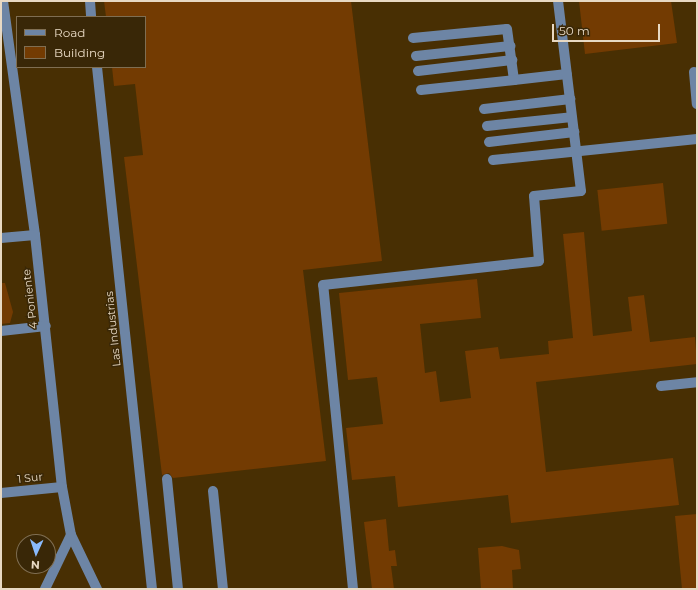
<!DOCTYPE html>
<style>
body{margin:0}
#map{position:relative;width:698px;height:590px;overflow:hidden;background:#482f03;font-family:Montserrat,sans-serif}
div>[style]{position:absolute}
.building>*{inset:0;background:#733b02;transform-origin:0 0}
.minor>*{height:10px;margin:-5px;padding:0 5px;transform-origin:5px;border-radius:5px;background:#6d85a5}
span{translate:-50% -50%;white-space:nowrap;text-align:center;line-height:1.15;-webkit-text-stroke:3px #392707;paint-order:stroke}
.street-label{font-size:11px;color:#e8d9c3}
.frame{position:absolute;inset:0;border:2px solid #e8d9c3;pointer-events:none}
.legend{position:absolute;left:16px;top:16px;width:130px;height:52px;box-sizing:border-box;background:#392707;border:1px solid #7f6e52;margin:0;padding:5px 7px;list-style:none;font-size:12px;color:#e8d9c3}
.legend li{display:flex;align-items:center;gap:8px;height:20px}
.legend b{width:20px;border:1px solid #7f6e52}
.north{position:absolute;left:16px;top:534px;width:40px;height:40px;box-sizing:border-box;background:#392707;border:1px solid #7f6e52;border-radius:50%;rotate:183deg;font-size:11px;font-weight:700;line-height:16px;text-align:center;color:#e8d9c3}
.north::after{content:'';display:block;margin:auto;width:14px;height:18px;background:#8abafc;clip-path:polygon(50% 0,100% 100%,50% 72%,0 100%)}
.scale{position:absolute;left:552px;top:24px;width:108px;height:18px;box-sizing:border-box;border:2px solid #e8d9c3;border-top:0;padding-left:5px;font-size:12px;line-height:14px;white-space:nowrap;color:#e8d9c3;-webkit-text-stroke:3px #392707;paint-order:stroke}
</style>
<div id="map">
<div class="building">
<div style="clip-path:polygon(104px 1px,351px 1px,382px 261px,303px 270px,326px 461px,173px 478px,169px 473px,162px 475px,124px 157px,143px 155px,135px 84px,114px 86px,112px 67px,145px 67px,145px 17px,106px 17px)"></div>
<div style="clip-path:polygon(579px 1px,671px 1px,677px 43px,585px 54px)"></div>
<div style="left:663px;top:183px;width:41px;height:66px;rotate:84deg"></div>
<div style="clip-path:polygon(584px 232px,593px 336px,632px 331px,628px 297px,644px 295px,650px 342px,695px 337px,697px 364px,536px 382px,546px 472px,673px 458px,679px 505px,511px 523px,508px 495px,398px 507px,395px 476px,352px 480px,346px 428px,383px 424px,377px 377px,348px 380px,339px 293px,477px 279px,481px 318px,420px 324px,425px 373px,436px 371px,440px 402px,471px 398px,465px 351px,498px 347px,500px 359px,549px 354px,548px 341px,573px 338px,563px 234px)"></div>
<div style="clip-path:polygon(1px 283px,5px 283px,13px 312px,10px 323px,1px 324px)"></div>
<div style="clip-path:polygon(697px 514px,697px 589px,682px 589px,675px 516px)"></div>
<div style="clip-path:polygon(386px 519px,389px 551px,395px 550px,397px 566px,391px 566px,394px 589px,372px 589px,364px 522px)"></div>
<div style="clip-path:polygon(502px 546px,519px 550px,521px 569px,512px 570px,513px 589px,481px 589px,478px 548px)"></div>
</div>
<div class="minor">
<div style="left:3px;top:1px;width:236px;rotate:82.2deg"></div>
<div style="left:35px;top:235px;width:253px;rotate:83.9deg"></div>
<div style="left:62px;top:487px;width:49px;rotate:79.4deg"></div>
<div style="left:71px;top:535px;width:60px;rotate:64.3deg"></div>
<div style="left:90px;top:1px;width:16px;rotate:86deg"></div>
<div style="left:413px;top:38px;width:94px;rotate:-5.5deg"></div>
<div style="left:507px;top:29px;width:51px;rotate:82.2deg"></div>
<div style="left:514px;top:80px;width:53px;rotate:-6.5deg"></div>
<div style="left:416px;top:56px;width:95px;rotate:-6.1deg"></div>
<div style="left:97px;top:67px;width:525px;rotate:83.99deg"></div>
<div style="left:418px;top:71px;width:95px;rotate:-6.7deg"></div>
<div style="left:694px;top:72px;width:32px;rotate:85deg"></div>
<div style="left:421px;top:90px;width:94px;rotate:-6.1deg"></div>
<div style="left:484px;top:109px;width:87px;rotate:-6.6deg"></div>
<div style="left:487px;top:126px;width:85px;rotate:-6deg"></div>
<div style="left:489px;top:142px;width:86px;rotate:-6.7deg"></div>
<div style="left:493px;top:160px;width:205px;rotate:-5.9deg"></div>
<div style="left:1px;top:238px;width:34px;rotate:-5deg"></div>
<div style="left:1px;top:331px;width:45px;rotate:-6.3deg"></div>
<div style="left:661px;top:386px;width:36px;rotate:-6deg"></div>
<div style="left:167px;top:479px;width:111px;rotate:84.3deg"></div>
<div style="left:213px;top:491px;width:99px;rotate:84.2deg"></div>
<div style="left:1px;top:493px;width:61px;rotate:-5.6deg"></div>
<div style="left:45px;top:589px;width:60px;rotate:-64.3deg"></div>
<div style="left:353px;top:589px;width:305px;rotate:-95.6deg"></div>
<div style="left:323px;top:285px;width:217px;rotate:-6.3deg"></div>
<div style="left:539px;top:261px;width:65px;rotate:-94.4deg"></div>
<div style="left:534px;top:196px;width:47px;rotate:-6.1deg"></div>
<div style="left:581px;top:191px;width:191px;rotate:-96.9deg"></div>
</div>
<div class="street-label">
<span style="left:30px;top:299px;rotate:-97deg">4 Poniente</span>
<span style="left:113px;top:329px;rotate:-96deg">Las Industrias</span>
<span style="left:30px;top:478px;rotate:-6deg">1 Sur</span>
</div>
<div class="frame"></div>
<ul class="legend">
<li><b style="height:5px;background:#6d85a5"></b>Road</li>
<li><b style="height:11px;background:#733b02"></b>Building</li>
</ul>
<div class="north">N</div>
<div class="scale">50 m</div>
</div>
